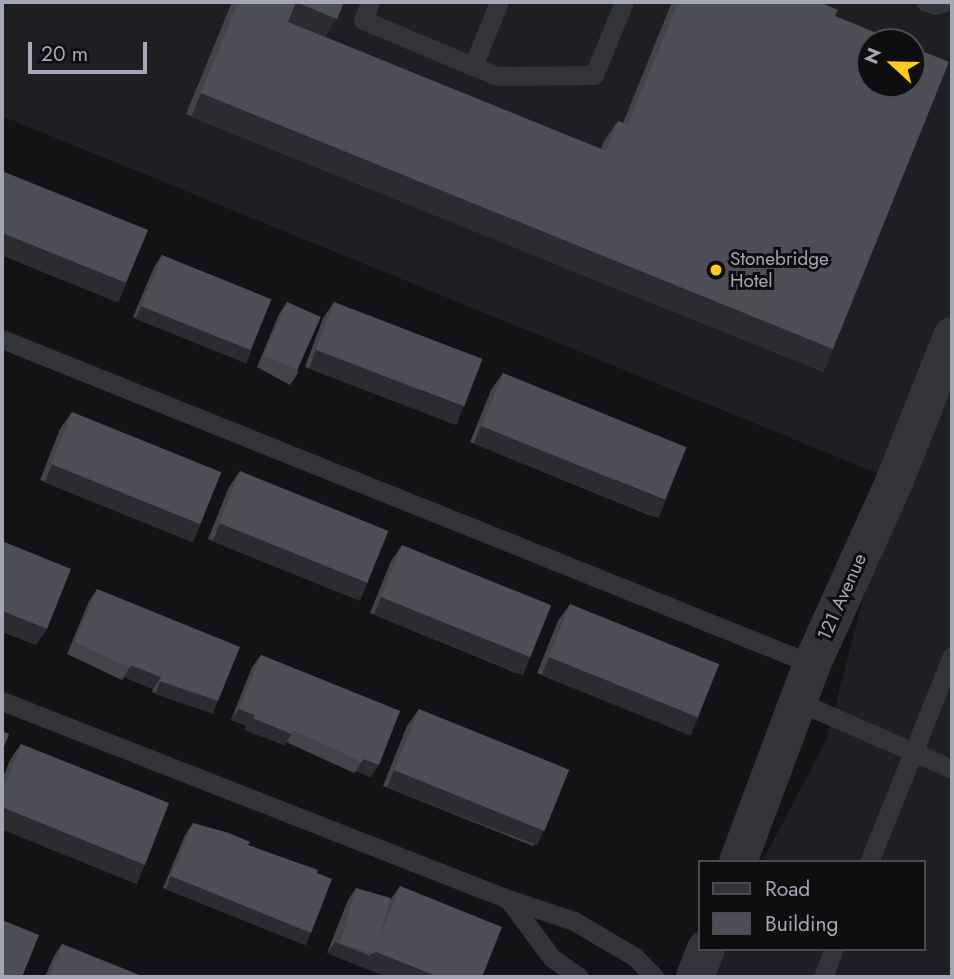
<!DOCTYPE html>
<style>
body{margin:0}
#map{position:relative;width:954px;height:979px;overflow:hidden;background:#131214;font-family:Jost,sans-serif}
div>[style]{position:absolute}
.built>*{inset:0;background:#1f1e22}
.service>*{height:19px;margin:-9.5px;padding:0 9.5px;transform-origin:9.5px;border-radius:9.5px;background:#33343a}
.tertiary>*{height:38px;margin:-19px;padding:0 19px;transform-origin:19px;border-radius:19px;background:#33343a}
.wall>*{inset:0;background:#43434a}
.shaded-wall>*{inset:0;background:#2c2b30;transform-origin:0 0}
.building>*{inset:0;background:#4e4e56;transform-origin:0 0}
.dots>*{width:19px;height:19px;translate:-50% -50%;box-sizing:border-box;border:4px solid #0e0e0f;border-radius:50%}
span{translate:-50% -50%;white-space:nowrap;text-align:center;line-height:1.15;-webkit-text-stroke:6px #0e0e0f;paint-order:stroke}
.poi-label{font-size:19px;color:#a3a7b6}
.left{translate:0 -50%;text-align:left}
.street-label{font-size:19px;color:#a3a7b6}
.frame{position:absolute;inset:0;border:4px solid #a3a7b6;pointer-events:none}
.legend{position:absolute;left:698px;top:860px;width:228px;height:91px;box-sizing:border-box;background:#0e0e0f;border:2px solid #4a4b52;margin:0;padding:9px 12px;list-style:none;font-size:21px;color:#a3a7b6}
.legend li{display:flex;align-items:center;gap:14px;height:35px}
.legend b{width:35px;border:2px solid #4a4b52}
.north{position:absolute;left:856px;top:28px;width:70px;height:70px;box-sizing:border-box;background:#0e0e0f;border:2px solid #4a4b52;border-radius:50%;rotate:292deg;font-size:19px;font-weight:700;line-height:28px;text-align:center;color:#a3a7b6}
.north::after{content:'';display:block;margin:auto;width:24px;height:32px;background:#ffca20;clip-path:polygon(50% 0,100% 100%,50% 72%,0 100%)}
.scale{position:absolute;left:28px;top:42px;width:119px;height:32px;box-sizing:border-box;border:4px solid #a3a7b6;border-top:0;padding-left:9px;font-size:21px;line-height:24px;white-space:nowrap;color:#a3a7b6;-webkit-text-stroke:5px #0e0e0f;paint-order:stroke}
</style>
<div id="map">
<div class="built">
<div style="clip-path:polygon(evenodd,2px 2px,952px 2px,952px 977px,700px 977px,715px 949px,924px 949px,924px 862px,762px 862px,826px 741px,894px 480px,2px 116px,2px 2px,870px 42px,912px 42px,912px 84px,870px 84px,870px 42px)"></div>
</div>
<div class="service">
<div style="left:370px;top:2px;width:19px;rotate:111deg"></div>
<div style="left:363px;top:20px;width:145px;rotate:22.7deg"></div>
<div style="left:497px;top:76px;width:97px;rotate:-0.6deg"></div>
<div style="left:594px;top:75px;width:79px;rotate:-67.7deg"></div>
<div style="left:926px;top:2px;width:9px;rotate:18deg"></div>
<div style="left:935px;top:5px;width:10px;rotate:-17deg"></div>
<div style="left:473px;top:66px;width:69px;rotate:-67.9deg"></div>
<div style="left:2px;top:339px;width:873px;rotate:21.86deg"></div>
<div style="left:2px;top:701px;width:543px;rotate:21.37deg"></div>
<div style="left:508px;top:899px;width:70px;rotate:18.4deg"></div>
<div style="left:574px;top:921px;width:71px;rotate:30.5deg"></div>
<div style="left:635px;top:957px;width:28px;rotate:46deg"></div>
<div style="left:799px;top:702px;width:167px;rotate:23.6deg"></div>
<div style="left:869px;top:862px;width:222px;rotate:-68.1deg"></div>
<div style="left:508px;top:899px;width:74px;rotate:53.3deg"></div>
<div style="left:552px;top:958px;width:33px;rotate:35deg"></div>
<div style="left:823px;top:977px;width:30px;rotate:-69deg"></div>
</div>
<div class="tertiary">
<div style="left:738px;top:862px;width:211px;rotate:-69.5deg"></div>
<div style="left:812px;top:664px;width:202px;rotate:-65.7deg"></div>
<div style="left:895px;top:480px;width:155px;rotate:-68.4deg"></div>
<div style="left:695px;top:977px;width:30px;rotate:-69deg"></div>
</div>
<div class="wall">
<div style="clip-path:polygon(232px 2px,344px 2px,325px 37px,601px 149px,604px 141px,618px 121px,623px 123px,672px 2px,799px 2px,803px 3px,805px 2px,819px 2px,835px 16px,833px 349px,819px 369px,186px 114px)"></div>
<div style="clip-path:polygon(162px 255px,244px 362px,133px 317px,154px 267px)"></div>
<div style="clip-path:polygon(287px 302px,298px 373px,290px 385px,257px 367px,279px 314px)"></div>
<div style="clip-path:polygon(334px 302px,453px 422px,305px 367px,323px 318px)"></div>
<div style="clip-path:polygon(503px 373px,654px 517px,470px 442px,491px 390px)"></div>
<div style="clip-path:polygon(72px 412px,189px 540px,40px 480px,60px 429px)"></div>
<div style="clip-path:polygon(240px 471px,368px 582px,356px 599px,208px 539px,229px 487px)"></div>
<div style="clip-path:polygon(402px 545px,519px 674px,370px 613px,391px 561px)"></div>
<div style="clip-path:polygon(97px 589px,210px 712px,152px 692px,153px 689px,124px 677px,122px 680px,67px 654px,89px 601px)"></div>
<div style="clip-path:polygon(570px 604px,698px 717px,687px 733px,537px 673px,558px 621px)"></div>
<div style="clip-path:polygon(261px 655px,400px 711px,371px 777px,356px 771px,354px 773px,286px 742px,284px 745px,245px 730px,247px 726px,231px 720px,252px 667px)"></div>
<div style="clip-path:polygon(419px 709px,544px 829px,533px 846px,383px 786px,407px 726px)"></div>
<div style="clip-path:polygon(21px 744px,133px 881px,2px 828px,2px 780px,10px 760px)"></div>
<div style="clip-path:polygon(193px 823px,248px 845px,303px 944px,163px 888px,185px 835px)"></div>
<div style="clip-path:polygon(400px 886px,482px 977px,387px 977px,327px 953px,348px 900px,356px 888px,390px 900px)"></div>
<div style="clip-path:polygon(62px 944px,144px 977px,45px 977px,54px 956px)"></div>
</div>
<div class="shaded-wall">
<div style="clip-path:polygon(296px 2px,337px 19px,323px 39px,282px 22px)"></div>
<div style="left:201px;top:93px;width:682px;height:26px;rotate:22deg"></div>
<div style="left:2px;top:233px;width:134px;height:21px;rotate:22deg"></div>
<div style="left:141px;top:306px;width:119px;height:14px;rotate:22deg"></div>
<div style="left:316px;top:350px;width:158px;height:20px;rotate:21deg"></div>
<div style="left:481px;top:426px;width:199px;height:19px;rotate:22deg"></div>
<div style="left:52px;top:464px;width:160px;height:20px;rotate:22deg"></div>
<div style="left:220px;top:523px;width:159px;height:20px;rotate:22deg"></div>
<div style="left:381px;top:597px;width:161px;height:19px;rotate:22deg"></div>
<div style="clip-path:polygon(2px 611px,47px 629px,36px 645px,2px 632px)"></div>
<div style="left:549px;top:657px;width:161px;height:20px;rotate:22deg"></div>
<div style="clip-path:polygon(131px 665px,161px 677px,153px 689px,124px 677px)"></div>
<div style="left:160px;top:681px;width:61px;height:14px;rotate:19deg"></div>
<div style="clip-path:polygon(239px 709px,255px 715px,247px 726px,231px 720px)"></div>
<div style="clip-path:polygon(253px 718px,292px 734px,284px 745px,245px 730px)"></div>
<div style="clip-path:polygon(363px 759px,379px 765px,371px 777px,356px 771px)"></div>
<div style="left:394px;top:770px;width:161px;height:19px;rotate:21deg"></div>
<div style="left:2px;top:807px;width:154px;height:21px;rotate:22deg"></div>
<div style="left:171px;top:876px;width:151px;height:14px;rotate:22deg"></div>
<div style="clip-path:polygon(335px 942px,370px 956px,374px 951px,439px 977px,387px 977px,327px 953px)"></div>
</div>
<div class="building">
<div style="clip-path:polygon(238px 2px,344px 2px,337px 19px,296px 2px,288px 22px,606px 151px,618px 121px,628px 125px,678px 2px,799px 2px,805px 4px,806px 2px,819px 2px,838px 10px,835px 16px,899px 42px,870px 42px,870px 84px,912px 84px,912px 47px,949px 62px,833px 349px,201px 93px)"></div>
<div style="clip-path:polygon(2px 171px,148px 230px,126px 283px,2px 233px)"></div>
<div style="left:162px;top:255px;width:118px;height:55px;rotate:22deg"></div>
<div style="left:287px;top:302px;width:37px;height:58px;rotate:24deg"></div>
<div style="left:334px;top:302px;width:159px;height:51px;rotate:21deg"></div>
<div style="left:503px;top:373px;width:198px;height:57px;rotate:22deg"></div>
<div style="left:72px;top:412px;width:161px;height:56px;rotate:22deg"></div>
<div style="left:240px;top:471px;width:160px;height:56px;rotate:22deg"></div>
<div style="clip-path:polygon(2px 541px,71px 569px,47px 629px,2px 611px)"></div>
<div style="left:402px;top:545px;width:161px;height:56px;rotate:22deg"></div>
<div style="clip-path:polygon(97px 589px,240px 647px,218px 701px,160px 681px,161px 677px,131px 665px,130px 668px,75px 642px)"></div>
<div style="left:570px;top:604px;width:161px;height:57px;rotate:22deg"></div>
<div style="clip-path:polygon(261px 655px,400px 711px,379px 765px,363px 759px,362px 762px,293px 730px,292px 734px,253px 718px,255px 715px,239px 709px)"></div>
<div style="left:419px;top:709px;width:162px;height:66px;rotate:22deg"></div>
<div style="clip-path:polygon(2px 731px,9px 734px,2px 752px)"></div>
<div style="clip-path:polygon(21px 744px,169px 803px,145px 865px,2px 807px,2px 792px)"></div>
<div style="clip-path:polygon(193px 823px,229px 833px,250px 842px,248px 845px,318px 870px,317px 873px,332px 879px,311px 933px,171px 876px)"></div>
<div style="clip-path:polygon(400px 886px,502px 927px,482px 977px,439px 977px,374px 951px)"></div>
<div style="left:356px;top:888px;width:36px;height:58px;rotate:16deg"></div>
<div style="clip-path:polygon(2px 920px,39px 935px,22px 977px,2px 977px)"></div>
<div style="clip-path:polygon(62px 944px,144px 977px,49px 977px)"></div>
</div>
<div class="dots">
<div style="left:716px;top:270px;background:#ffca20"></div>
</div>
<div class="poi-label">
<span class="left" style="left:730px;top:270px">Stonebridge<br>Hotel</span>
</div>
<div class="street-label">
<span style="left:842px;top:597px;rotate:-66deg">121 Avenue</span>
</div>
<div class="frame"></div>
<ul class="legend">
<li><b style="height:9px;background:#33343a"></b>Road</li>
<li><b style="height:19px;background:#4e4e56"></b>Building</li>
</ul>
<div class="north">N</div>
<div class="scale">20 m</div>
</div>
